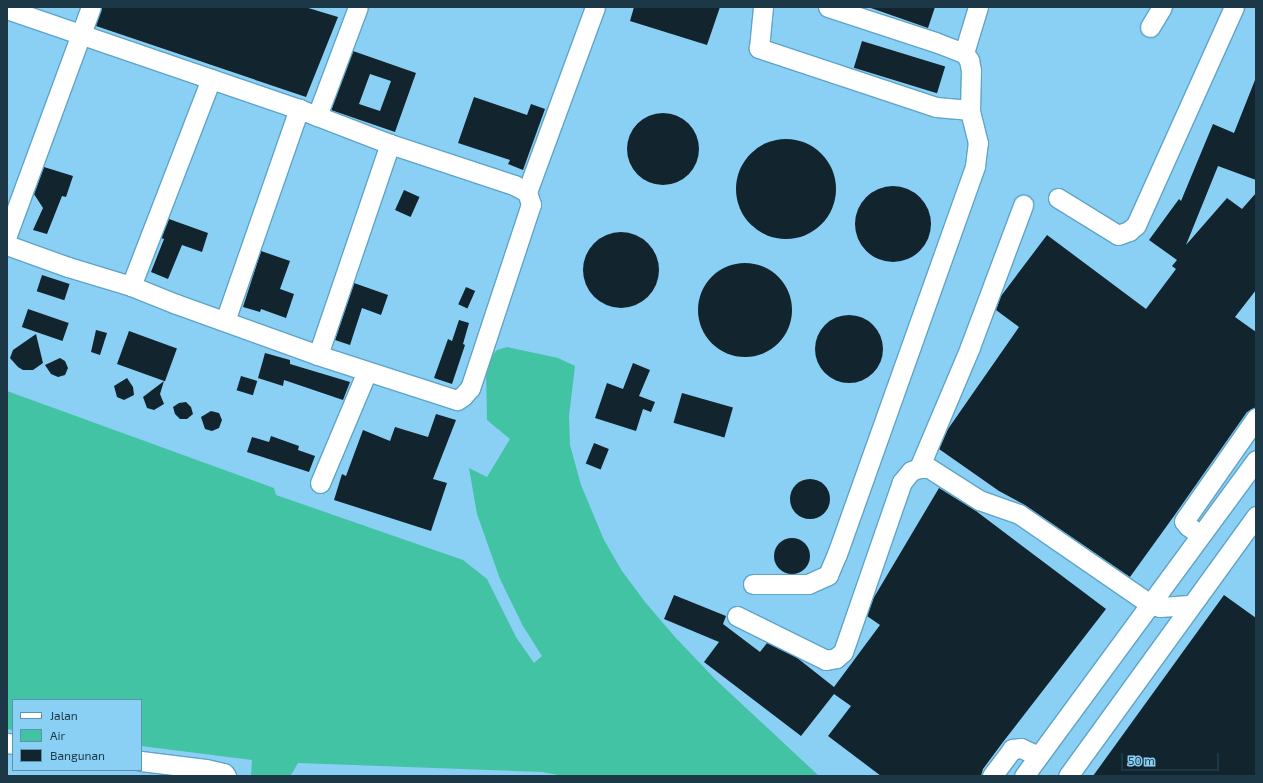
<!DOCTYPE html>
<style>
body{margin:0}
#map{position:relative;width:1263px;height:783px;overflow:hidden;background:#8acff4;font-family:"Exo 2",sans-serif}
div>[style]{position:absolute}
.water>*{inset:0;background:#42c3a3}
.building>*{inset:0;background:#12242e;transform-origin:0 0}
.round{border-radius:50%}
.roads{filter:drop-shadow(1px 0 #5fa4c8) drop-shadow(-1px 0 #5fa4c8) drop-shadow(0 1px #5fa4c8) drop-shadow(0 -1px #5fa4c8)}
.minor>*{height:19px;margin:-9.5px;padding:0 9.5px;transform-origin:9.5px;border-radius:9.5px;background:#fff}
span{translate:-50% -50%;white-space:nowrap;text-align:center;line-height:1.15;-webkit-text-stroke:4px #8acff4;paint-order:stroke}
.frame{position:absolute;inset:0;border:8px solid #1c3847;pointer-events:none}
.legend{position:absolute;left:12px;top:699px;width:130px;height:72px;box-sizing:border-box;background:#8acff4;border:1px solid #5e93af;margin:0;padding:5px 7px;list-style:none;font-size:12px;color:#1c3847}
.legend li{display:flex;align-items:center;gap:8px;height:20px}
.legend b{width:20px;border:1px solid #5e93af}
.scale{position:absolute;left:1121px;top:753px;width:98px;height:18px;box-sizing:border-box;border:2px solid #1c3847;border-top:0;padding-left:5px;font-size:12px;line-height:14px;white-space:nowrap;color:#1c3847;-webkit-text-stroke:3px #8acff4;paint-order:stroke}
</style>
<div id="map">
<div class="water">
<div style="clip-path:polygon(507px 347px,558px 358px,575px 366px,569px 416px,570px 445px,581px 485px,604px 540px,622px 571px,645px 602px,675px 637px,715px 679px,819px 776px,563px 776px,542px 772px,298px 763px,291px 775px,251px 776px,252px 760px,141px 746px,141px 700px,13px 700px,13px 730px,7px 729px,7px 391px,274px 488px,276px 495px,463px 560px,487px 579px,516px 637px,534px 663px,542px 656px,523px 626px,500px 579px,477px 514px,469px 468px,487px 477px,510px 439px,487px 420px,486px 368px,489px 358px,497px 350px)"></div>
</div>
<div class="building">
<div style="clip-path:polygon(102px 7px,305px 7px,338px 17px,306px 97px,96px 26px)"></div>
<div style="clip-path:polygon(634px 7px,720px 7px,707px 45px,630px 21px)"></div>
<div style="clip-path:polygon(868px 7px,935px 7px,928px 28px)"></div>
<div style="left:862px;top:41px;width:87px;height:28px;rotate:17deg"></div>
<div style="clip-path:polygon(evenodd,353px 51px,416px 73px,395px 132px,331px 110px,353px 51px,370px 74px,391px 81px,380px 111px,359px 104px,370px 74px)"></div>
<div style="clip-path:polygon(1255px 80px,1256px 180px,1218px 166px,1186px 245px,1227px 198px,1242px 209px,1256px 193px,1256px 290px,1235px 317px,1256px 332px,1256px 407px,1247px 412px,1174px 516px,1130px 577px,1025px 505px,999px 491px,939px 449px,948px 429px,1019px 327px,996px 310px,1001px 296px,1047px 235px,1146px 309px,1176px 269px,1172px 266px,1177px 260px,1149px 240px,1179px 199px,1181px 201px,1213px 124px,1234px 133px)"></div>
<div style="clip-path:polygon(474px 97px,527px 115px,531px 104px,545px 109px,523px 170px,508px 164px,510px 160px,458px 143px)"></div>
<div class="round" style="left:627px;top:113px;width:72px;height:72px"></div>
<div class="round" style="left:736px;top:139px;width:100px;height:100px"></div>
<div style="clip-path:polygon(44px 167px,73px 176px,66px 197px,62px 196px,47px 234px,33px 230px,43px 208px,34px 194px)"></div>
<div class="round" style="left:855px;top:186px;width:76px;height:76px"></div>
<div style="left:404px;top:190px;width:17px;height:22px;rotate:24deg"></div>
<div style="clip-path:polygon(169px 219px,208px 233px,202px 252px,182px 245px,168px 279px,151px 272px,164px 239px,161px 238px)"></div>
<div class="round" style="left:583px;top:232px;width:76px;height:76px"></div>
<div style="clip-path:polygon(261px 251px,290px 261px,280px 289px,294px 294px,286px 318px,261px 309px,260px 312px,243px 307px)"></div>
<div class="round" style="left:698px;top:263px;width:94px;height:94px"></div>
<div style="left:42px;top:275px;width:29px;height:17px;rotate:18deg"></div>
<div style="clip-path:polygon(354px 283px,388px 295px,381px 315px,362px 308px,350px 345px,335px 340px)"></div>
<div style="left:466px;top:287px;width:10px;height:19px;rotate:24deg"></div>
<div style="left:28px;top:309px;width:43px;height:19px;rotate:19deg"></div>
<div class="round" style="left:815px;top:315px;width:68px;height:68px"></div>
<div style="clip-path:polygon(459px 320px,469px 323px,463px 344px,465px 345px,452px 384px,434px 378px,448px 339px,452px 341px)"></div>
<div style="clip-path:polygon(96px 330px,107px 333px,100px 355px,91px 352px)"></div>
<div style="left:129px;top:331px;width:51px;height:35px;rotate:20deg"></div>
<div style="clip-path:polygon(36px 334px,43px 363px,33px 370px,23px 370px,18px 367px,10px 358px,13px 350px)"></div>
<div style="clip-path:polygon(265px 353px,290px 360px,290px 364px,350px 382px,343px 400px,284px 380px,283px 386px,258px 378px)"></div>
<div style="clip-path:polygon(60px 358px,65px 361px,68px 368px,65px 375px,58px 377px,51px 374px,45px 365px)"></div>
<div style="clip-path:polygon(633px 363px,650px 370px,639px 396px,655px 402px,651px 412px,643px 409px,636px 431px,595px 418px,607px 383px,623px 389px)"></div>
<div style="left:241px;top:376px;width:17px;height:15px;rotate:17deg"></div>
<div style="clip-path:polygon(127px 378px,133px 387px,134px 395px,124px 400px,117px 397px,114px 386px)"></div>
<div style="clip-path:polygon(164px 381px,160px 394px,164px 404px,154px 410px,147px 408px,143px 397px)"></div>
<div style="left:682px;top:393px;width:53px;height:31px;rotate:16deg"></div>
<div style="clip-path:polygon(186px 402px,191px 407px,193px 414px,187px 419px,180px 419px,175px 414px,173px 407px,179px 403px)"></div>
<div style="clip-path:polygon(211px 411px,219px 413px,222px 420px,219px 428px,212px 431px,205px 429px,201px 417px)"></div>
<div style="clip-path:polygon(436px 414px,456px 420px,433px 479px,447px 483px,431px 531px,334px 500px,342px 474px,346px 476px,363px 430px,390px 441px,395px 427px,428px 437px)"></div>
<div style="clip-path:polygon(271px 436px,299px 446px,298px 450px,315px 456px,309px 472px,247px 452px,252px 437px,269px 442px)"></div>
<div style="left:594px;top:443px;width:16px;height:22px;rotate:22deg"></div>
<div class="round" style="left:790px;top:479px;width:40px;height:40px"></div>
<div style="clip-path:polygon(939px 488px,976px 511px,1106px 609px,1003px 742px,983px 769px,981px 776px,881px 776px,828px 736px,851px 706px,834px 694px,801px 736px,704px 662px,719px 642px,664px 619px,674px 595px,726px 616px,723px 624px,760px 652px,767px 643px,796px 657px,834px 687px,880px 625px,867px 616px,873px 599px)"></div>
<div class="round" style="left:774px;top:538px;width:36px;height:36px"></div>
<div style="clip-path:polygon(1224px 595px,1256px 618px,1256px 776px,1093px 776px)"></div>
</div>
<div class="roads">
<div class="minor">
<div style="left:828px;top:7px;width:113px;rotate:18.1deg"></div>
<div style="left:935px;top:42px;width:31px;rotate:21deg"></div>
<div style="left:964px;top:53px;width:9px;rotate:54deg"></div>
<div style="left:969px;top:60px;width:10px;rotate:79deg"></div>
<div style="left:971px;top:70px;width:40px;rotate:91.4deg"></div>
<div style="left:7px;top:9px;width:309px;rotate:18.9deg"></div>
<div style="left:299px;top:109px;width:97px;rotate:21deg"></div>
<div style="left:390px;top:144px;width:131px;rotate:18.3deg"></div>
<div style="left:514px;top:185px;width:15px;rotate:28deg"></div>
<div style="left:527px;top:192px;width:13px;rotate:72deg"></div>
<div style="left:531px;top:204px;width:194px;rotate:108.3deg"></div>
<div style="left:470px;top:388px;width:11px;rotate:131deg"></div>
<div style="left:463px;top:396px;width:7px;rotate:146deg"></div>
<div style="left:457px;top:400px;width:146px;rotate:-162.1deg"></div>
<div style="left:318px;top:355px;width:151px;rotate:-160.2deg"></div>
<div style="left:176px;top:304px;width:48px;rotate:-158.2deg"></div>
<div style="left:131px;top:286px;width:66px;rotate:-163.2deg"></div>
<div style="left:68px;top:267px;width:65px;rotate:-160.2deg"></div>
<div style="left:1150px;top:27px;width:23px;rotate:-59deg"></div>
<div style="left:964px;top:53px;width:48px;rotate:-73.1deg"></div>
<div style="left:317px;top:116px;width:116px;rotate:-69.4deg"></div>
<div style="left:527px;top:192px;width:197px;rotate:-69.8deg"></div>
<div style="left:1058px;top:198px;width:70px;rotate:31.7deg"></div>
<div style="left:1118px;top:235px;width:12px;rotate:-20deg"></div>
<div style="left:1129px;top:231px;width:9px;rotate:-41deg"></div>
<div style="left:1136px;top:225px;width:239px;rotate:-65.8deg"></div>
<div style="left:7px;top:235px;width:243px;rotate:-69.8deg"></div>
<div style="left:131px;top:286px;width:222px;rotate:-68.9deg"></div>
<div style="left:225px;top:321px;width:225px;rotate:-70.8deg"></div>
<div style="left:318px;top:355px;width:223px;rotate:-71.2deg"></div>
<div style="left:919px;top:468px;width:131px;rotate:-67.1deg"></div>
<div style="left:970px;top:347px;width:152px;rotate:-69.5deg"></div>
<div style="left:320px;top:483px;width:121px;rotate:-67.2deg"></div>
<div style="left:1200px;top:535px;width:15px;rotate:-143deg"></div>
<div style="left:1188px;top:526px;width:6px;rotate:-129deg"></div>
<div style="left:1184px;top:521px;width:126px;rotate:-55deg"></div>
<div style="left:753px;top:584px;width:55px"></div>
<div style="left:808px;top:584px;width:22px;rotate:-24deg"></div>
<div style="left:828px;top:575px;width:23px;rotate:-67deg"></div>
<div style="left:837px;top:554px;width:412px;rotate:-70.4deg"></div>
<div style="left:975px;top:166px;width:23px;rotate:-83deg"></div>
<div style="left:978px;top:143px;width:34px;rotate:-104deg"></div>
<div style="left:970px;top:110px;width:34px;rotate:-175deg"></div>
<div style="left:936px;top:107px;width:187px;rotate:-161.6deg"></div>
<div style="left:759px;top:48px;width:41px;rotate:-84.4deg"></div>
<div style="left:737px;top:616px;width:99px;rotate:26.3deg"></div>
<div style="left:826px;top:660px;width:10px;rotate:-11deg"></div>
<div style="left:836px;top:658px;width:9px;rotate:-41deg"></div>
<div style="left:843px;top:652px;width:180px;rotate:-70.9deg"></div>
<div style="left:902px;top:482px;width:14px;rotate:-51deg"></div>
<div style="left:911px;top:471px;width:9px;rotate:-21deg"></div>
<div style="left:919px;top:468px;width:10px"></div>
<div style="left:929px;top:468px;width:59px;rotate:32.6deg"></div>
<div style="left:979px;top:500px;width:42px;rotate:19.3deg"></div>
<div style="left:1019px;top:514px;width:159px;rotate:34.5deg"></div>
<div style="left:1150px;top:604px;width:10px;rotate:17deg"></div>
<div style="left:1160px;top:607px;width:29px;rotate:-4deg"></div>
<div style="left:7px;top:743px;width:6px;rotate:9deg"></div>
<div style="left:141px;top:761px;width:65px;rotate:7deg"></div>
<div style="left:206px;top:769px;width:18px;rotate:13deg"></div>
<div style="left:224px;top:773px;width:4px;rotate:56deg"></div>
<div style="left:992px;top:776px;width:34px;rotate:-53deg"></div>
<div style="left:1012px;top:749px;width:9px;rotate:-6deg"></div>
<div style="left:1021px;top:748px;width:19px;rotate:25deg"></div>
<div style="left:1024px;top:776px;width:392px;rotate:-53.7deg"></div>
<div style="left:1068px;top:776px;width:321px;rotate:-54.1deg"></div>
</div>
</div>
<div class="frame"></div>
<ul class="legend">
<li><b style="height:5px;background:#fff"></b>Jalan</li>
<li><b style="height:11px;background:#42c3a3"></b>Air</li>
<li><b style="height:11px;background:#12242e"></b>Bangunan</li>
</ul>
<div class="scale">50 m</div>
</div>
